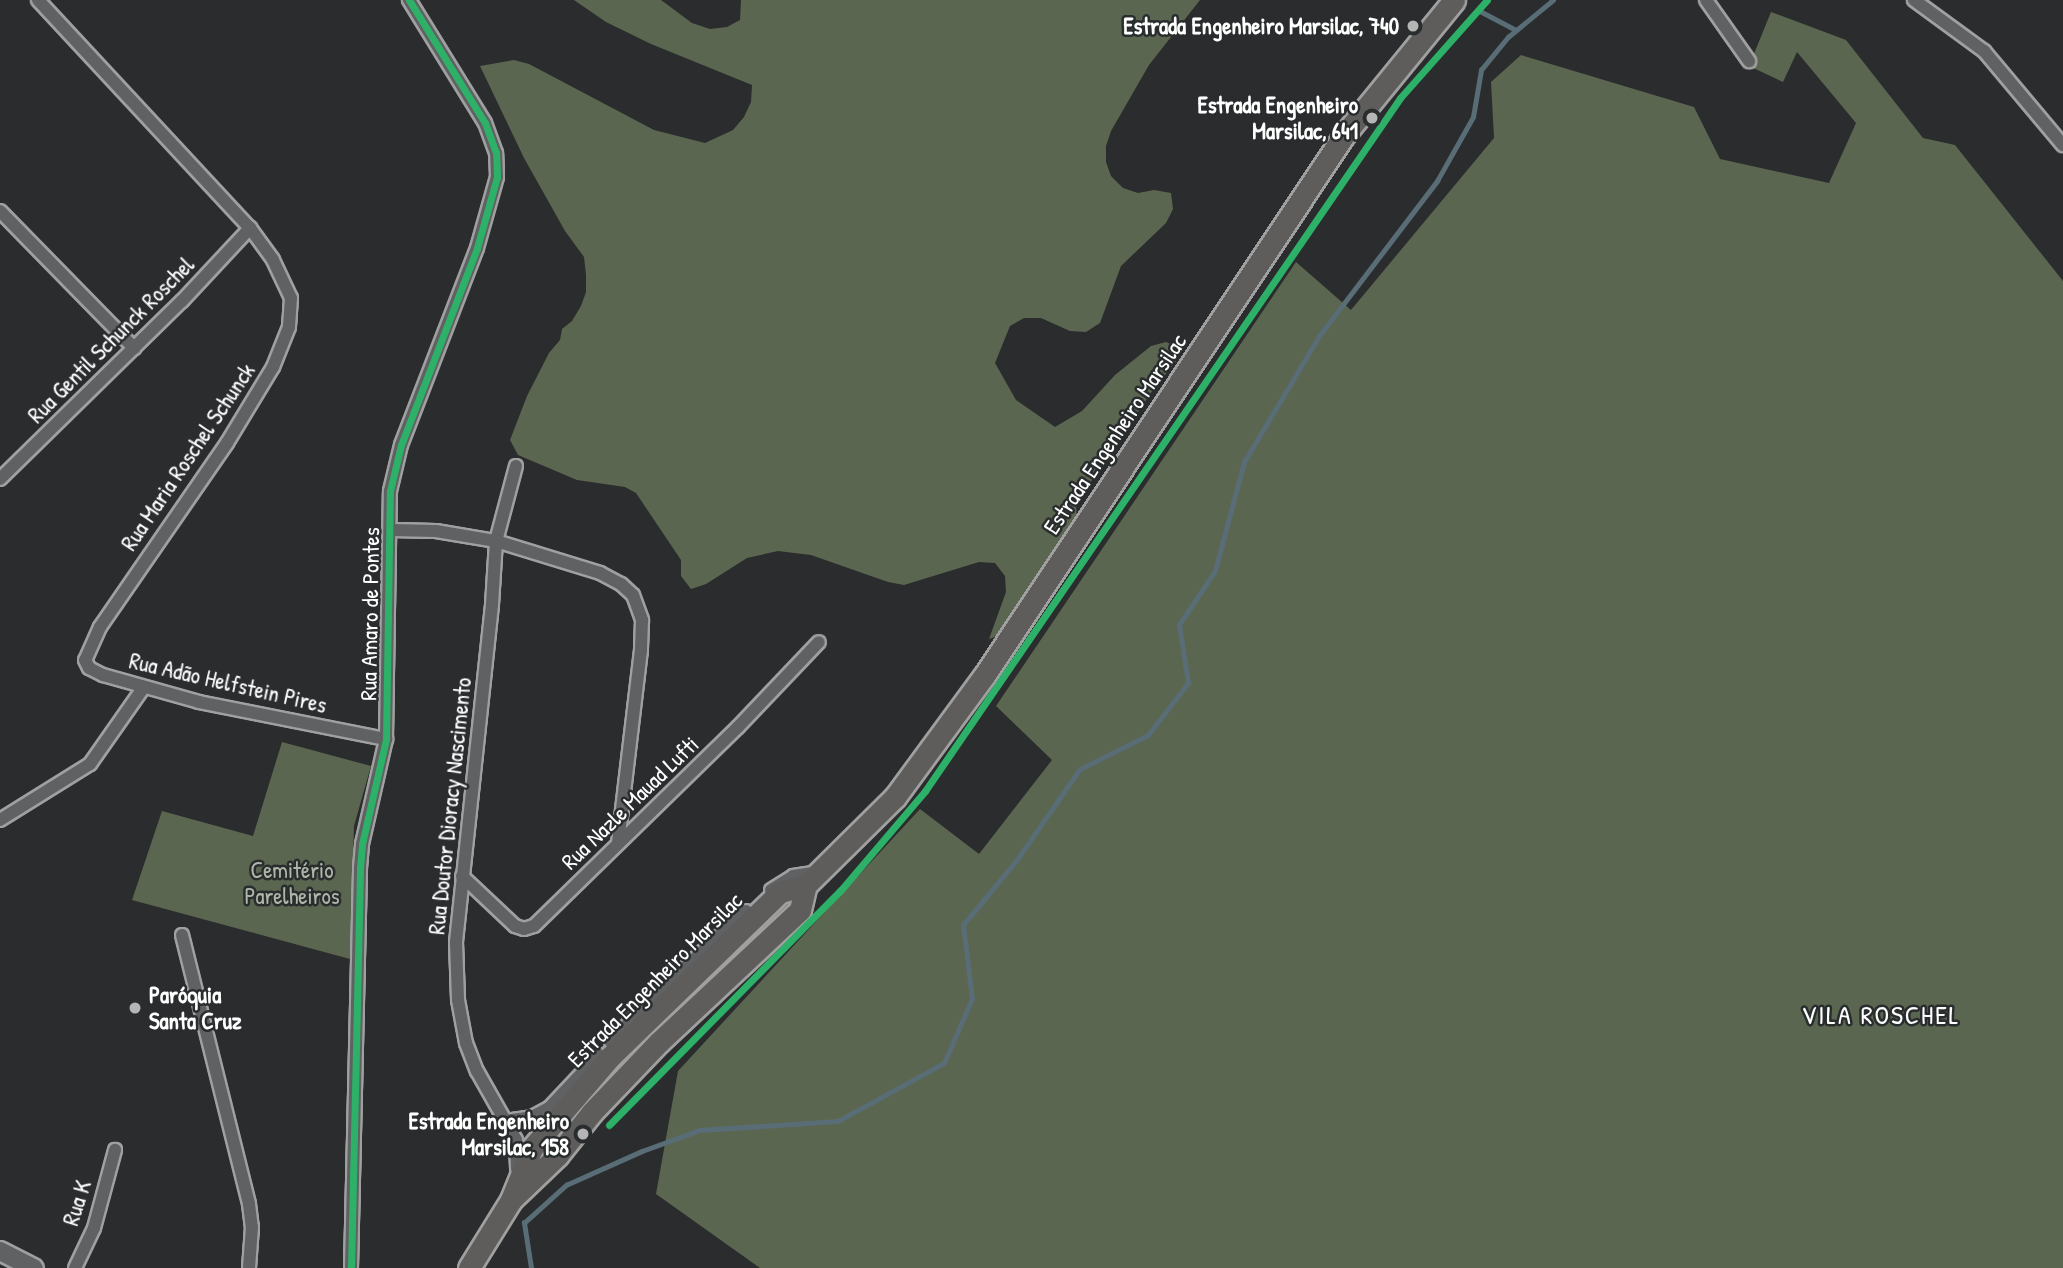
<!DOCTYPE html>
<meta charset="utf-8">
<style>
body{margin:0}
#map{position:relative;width:2063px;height:1268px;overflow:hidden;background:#2b2c2d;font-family:"Patrick Hand",sans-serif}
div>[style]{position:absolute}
.green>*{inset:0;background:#5b6650}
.stream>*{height:4.5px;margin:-2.25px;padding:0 2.25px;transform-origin:2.25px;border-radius:2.25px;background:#596d77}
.roads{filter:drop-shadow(2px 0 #a0a0a0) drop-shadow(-2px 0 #a0a0a0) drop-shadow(0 2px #a0a0a0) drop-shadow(0 -2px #a0a0a0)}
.street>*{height:12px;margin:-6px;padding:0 6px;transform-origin:6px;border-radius:6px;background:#606162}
.secondary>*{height:18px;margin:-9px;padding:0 9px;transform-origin:9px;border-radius:9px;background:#606162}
.primary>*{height:21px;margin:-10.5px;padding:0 10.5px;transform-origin:10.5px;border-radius:10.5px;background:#5e5d5c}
.cycleway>*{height:7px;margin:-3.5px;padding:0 3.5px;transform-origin:3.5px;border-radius:3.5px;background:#2db169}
.dots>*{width:19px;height:19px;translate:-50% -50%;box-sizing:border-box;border:4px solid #2a2d2e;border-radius:50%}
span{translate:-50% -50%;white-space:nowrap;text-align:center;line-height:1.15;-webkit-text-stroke:5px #2a2d2e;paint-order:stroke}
.poi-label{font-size:23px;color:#fff;font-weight:700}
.right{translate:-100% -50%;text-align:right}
.left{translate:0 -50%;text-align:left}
.street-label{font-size:23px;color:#fff}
.park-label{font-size:23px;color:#b0b7aa}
.quarter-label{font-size:26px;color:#fff;letter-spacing:2px}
</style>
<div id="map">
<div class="green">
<div style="clip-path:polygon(574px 0,661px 0,692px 23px,710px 29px,727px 27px,740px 20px,741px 0,1200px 0,1149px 65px,1111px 131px,1106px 146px,1106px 162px,1111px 176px,1123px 188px,1138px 193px,1154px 190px,1171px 193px,1173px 209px,1166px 223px,1121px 266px,1100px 323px,1086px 332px,1070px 331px,1041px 318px,1024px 318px,1010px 326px,995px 363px,1016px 400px,1055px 427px,1082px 411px,1115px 375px,1151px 346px,1166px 342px,1181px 349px,1175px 363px,1155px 387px,1076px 504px,1077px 520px,1064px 546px,1042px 568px,1045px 586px,1004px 634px,989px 639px,1006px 592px,1005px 576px,995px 563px,979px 562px,904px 585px,888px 582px,811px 555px,778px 551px,747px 558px,706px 584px,691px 589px,681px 576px,681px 560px,636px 493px,625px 487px,577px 480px,518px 455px,510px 440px,527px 396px,549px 353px,560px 340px,562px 329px,572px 321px,581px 306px,586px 292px,586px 275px,584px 257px,565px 231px,524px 158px,480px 66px,514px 60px,529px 64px,654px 130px,705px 143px,733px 130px,744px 117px,751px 102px,752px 85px,651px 44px,606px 22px)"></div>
<div style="clip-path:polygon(1771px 12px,1846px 40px,1923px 138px,1955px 145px,2063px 281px,2063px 1268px,760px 1268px,656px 1194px,678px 1071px,920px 809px,979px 854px,1052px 760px,996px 706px,1296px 262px,1351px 310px,1494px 138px,1491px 82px,1521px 55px,1694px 107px,1720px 159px,1829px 183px,1856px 123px,1797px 52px,1783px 82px,1749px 66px)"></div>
<div style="clip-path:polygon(282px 742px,371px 766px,354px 826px,350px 959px,132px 900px,162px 811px,253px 836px)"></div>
</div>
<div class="stream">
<div style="left:1480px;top:11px;width:41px;rotate:27.8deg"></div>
<div style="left:531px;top:1268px;width:46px;rotate:-98.8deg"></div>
<div style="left:524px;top:1223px;width:57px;rotate:-42.1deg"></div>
<div style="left:566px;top:1185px;width:83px;rotate:-24.1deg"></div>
<div style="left:642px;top:1151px;width:62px;rotate:-19.9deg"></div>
<div style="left:700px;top:1130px;width:138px;rotate:-3.7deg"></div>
<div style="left:838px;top:1121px;width:121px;rotate:-28.7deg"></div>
<div style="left:944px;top:1063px;width:70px;rotate:-66.4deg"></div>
<div style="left:972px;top:999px;width:75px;rotate:-96.9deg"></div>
<div style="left:963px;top:925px;width:83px;rotate:-50.4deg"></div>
<div style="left:1016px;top:861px;width:112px;rotate:-55.2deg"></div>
<div style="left:1080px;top:769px;width:76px;rotate:-26.6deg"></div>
<div style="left:1148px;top:735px;width:66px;rotate:-52.4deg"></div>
<div style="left:1188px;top:683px;width:59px;rotate:-98.8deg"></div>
<div style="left:1179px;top:625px;width:65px;rotate:-56.3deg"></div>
<div style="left:1215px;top:571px;width:113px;rotate:-75.1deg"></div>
<div style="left:1244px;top:462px;width:147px;rotate:-59.2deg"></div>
<div style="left:1319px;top:336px;width:195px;rotate:-52.7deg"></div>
<div style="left:1437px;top:181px;width:73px;rotate:-60.6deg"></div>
<div style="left:1473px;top:117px;width:48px;rotate:-80.3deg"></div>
<div style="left:1481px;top:70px;width:43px;rotate:-50.7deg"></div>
<div style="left:1508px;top:37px;width:58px;rotate:-39.4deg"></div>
</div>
<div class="roads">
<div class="street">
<div style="left:38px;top:0;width:311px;rotate:47.1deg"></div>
<div style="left:250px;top:228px;width:39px;rotate:54deg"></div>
<div style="left:273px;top:260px;width:42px;rotate:64.7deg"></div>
<div style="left:291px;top:298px;width:29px;rotate:94deg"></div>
<div style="left:289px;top:327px;width:43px;rotate:111.8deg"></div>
<div style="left:273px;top:367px;width:89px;rotate:121.2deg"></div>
<div style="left:227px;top:443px;width:224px;rotate:124.6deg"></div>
<div style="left:100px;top:627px;width:36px;rotate:114deg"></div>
<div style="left:85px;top:660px;width:9px;rotate:63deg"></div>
<div style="left:89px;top:668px;width:16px;rotate:27deg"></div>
<div style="left:103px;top:675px;width:100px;rotate:15.7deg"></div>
<div style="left:199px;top:702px;width:191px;rotate:11.2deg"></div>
<div style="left:1706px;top:0;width:75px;rotate:54.8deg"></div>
<div style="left:1914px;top:0;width:87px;rotate:36.1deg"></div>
<div style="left:1984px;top:51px;width:123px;rotate:50deg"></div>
<div style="left:0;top:211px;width:192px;rotate:45.6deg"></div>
<div style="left:516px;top:466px;width:78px;rotate:104.9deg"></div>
<div style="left:496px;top:541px;width:64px;rotate:93.6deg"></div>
<div style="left:492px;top:605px;width:339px;rotate:96.1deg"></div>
<div style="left:456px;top:942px;width:58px;rotate:88deg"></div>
<div style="left:458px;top:1000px;width:44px;rotate:79.5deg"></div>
<div style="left:466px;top:1043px;width:30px;rotate:69deg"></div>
<div style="left:477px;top:1071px;width:79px;rotate:60.5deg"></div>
<div style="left:516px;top:1140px;width:29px;rotate:88deg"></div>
<div style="left:0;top:479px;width:255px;rotate:-44.4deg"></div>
<div style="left:182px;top:301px;width:100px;rotate:-47deg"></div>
<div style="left:391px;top:530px;width:45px;rotate:1.3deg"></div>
<div style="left:436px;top:531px;width:61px;rotate:9.5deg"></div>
<div style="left:496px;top:541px;width:109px;rotate:17.1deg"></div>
<div style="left:600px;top:573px;width:24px;rotate:28deg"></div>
<div style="left:621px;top:584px;width:16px;rotate:43deg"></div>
<div style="left:633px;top:595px;width:27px;rotate:70deg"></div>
<div style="left:642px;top:620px;width:30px;rotate:92deg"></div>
<div style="left:641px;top:650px;width:194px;rotate:96.8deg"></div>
<div style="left:0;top:820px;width:106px;rotate:-31.9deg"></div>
<div style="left:90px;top:764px;width:94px;rotate:-55deg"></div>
<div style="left:462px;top:876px;width:73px;rotate:43.3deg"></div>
<div style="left:515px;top:926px;width:9px;rotate:18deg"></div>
<div style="left:524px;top:929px;width:10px;rotate:-17deg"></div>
<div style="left:534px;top:926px;width:285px;rotate:-44.3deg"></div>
<div style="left:738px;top:727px;width:117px;rotate:-46.4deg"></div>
<div style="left:771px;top:890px;width:26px;rotate:-32deg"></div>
<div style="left:793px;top:876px;width:25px;rotate:-9deg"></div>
<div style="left:182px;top:935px;width:277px;rotate:76deg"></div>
<div style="left:249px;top:1204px;width:23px;rotate:83deg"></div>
<div style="left:252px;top:1227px;width:41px;rotate:94.2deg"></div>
<div style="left:611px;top:1042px;width:62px;rotate:-46.3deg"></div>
<div style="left:654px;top:997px;width:126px;rotate:-43.1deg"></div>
<div style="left:505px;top:1121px;width:27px;rotate:-8deg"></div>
<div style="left:532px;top:1117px;width:19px;rotate:-28deg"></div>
<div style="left:549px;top:1108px;width:73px;rotate:-46.7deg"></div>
<div style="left:75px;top:1268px;width:44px;rotate:-64.6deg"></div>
<div style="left:94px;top:1228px;width:81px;rotate:-74.9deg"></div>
<div style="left:351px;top:1268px;width:400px;rotate:-88.7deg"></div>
<div style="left:360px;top:868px;width:24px;rotate:-85deg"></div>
<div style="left:362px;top:844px;width:108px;rotate:-77.1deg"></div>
<div style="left:386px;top:739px;width:248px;rotate:-89.1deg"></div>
<div style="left:390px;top:491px;width:47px;rotate:-76.6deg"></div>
<div style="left:401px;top:445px;width:211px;rotate:-68.9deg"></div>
<div style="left:477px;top:248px;width:74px;rotate:-74.3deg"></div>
<div style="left:497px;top:177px;width:24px;rotate:-92deg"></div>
<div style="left:496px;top:153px;width:32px;rotate:-110deg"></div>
<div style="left:485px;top:123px;width:145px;rotate:-121.7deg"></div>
</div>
<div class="secondary">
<div style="left:0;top:1251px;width:38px;rotate:27deg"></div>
</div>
<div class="primary">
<div style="left:511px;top:1200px;width:64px;rotate:-43.7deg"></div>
<div style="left:557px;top:1156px;width:56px;rotate:-51.5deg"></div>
<div style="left:592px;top:1112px;width:97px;rotate:-46.3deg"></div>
<div style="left:659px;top:1042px;width:193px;rotate:-43.1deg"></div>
<div style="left:800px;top:910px;width:26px;rotate:-77deg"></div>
<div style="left:806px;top:885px;width:125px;rotate:-44.7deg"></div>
<div style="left:895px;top:797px;width:150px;rotate:-53.7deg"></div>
<div style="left:984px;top:676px;width:650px;rotate:-56.36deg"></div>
<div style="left:1344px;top:135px;width:174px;rotate:-50.8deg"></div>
<div style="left:469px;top:1268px;width:80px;rotate:-58.3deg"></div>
<div style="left:511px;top:1200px;width:56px;rotate:-68deg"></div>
<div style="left:532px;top:1148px;width:120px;rotate:-49.4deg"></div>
<div style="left:610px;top:1057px;width:237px;rotate:-44.1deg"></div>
<div style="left:780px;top:892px;width:27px;rotate:-15deg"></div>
</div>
</div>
<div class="cycleway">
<div style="left:609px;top:1125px;width:329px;rotate:-45.4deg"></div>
<div style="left:840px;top:891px;width:131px;rotate:-49.6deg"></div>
<div style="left:925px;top:791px;width:840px;rotate:-55.57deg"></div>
<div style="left:1400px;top:98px;width:131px;rotate:-48.4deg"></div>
<div style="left:351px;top:1268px;width:400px;rotate:-88.7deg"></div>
<div style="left:360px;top:868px;width:24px;rotate:-85deg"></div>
<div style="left:362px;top:844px;width:108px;rotate:-77.1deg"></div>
<div style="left:386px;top:739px;width:248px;rotate:-89.1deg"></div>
<div style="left:390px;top:491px;width:47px;rotate:-76.6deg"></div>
<div style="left:401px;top:445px;width:211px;rotate:-68.9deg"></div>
<div style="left:477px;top:248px;width:74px;rotate:-74.3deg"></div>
<div style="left:497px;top:177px;width:24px;rotate:-92deg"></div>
<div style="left:496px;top:153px;width:32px;rotate:-110deg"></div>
<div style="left:485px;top:123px;width:145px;rotate:-121.7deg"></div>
</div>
<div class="dots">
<div style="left:1413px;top:26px;background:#b5b5b6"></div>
<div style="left:1372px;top:118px;background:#b5b5b6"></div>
<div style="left:135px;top:1008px;background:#b5b5b6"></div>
<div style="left:583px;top:1134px;background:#b5b5b6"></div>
</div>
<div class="poi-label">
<span class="right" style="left:1399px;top:26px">Estrada Engenheiro Marsilac, 740</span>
<span class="right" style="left:1358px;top:118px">Estrada Engenheiro<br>Marsilac, 641</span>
<span class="left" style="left:149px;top:1008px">Paróquia<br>Santa Cruz</span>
<span class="right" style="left:569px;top:1134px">Estrada Engenheiro<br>Marsilac, 158</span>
</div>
<div class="street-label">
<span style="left:111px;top:340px;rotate:-45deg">Rua Gentil Schunck Roschel</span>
<span style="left:1115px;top:434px;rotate:-56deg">Estrada Engenheiro Marsilac</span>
<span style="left:188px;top:457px;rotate:-56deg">Rua Maria Roschel Schunck</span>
<span style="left:370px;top:614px;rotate:-89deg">Rua Amaro de Pontes</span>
<span style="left:228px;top:683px;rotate:13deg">Rua Adão Helfstein Pires</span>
<span style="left:630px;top:803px;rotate:-44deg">Rua Nazle Mauad Lufti</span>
<span style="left:450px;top:806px;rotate:-84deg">Rua Doutor Dioracy Nascimento</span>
<span style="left:655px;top:980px;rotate:-45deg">Estrada Engenheiro Marsilac</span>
<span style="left:77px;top:1203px;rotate:-72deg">Rua K</span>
</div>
<div class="park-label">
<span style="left:292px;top:883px">Cemitério<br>Parelheiros</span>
</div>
<div class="quarter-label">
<span style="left:1881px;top:1015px">VILA ROSCHEL</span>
</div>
</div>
